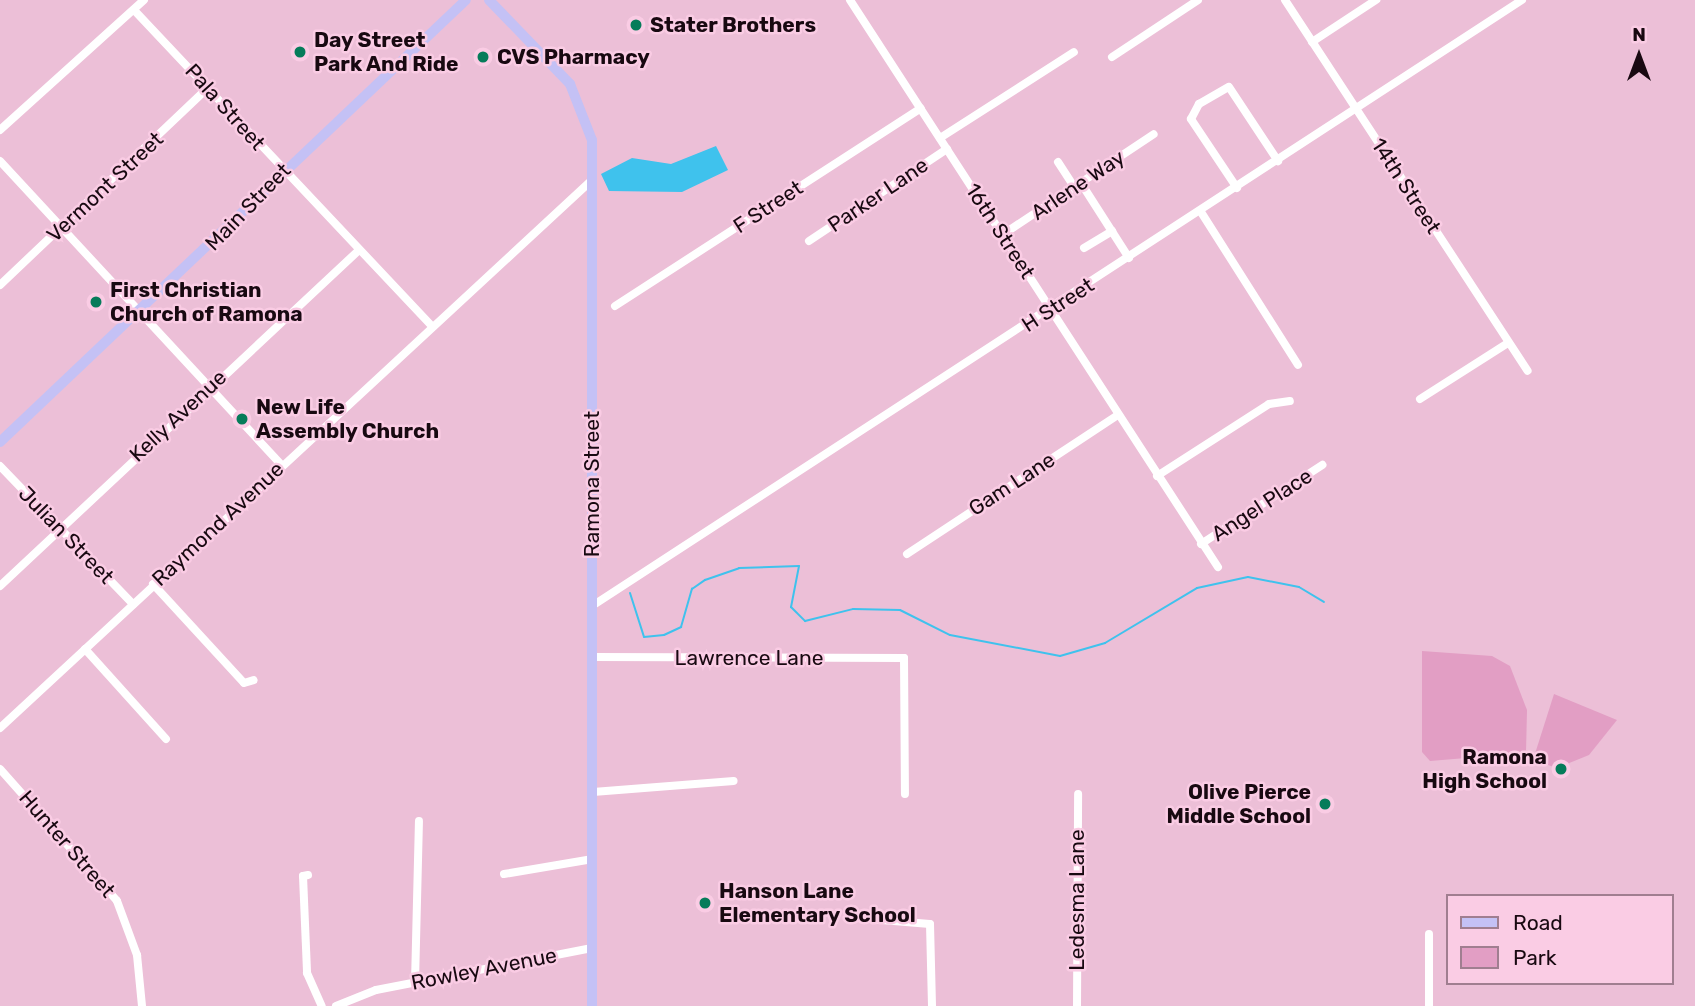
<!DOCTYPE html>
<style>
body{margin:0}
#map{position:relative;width:1695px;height:1006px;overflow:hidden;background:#ecbfd7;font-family:Rubik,sans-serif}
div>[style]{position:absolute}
.green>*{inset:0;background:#e29ec4}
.water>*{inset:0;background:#3fc2ed}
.stream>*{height:2px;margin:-1px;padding:0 1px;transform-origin:1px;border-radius:1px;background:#3fc2ed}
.minor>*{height:8px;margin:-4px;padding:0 4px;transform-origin:4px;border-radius:4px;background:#fff}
.major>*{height:10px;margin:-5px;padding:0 5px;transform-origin:5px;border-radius:5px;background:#c4c1f5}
.dots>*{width:19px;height:19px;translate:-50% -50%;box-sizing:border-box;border:4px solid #facce4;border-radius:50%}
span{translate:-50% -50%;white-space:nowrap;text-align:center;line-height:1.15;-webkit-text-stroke:5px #facce4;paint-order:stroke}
.poi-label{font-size:21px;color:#180911;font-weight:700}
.left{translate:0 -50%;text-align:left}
.right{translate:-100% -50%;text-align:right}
.street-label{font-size:21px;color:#180911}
.legend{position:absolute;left:1446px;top:894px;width:228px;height:91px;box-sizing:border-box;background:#facce4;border:2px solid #a07e90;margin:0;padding:9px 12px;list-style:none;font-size:21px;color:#180911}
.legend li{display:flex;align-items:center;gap:14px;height:35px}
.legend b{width:35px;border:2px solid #a07e90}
.north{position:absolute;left:1604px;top:21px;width:70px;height:70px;-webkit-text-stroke:5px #facce4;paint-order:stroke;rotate:0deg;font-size:19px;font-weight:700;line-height:28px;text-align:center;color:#180911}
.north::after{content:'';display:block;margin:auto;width:24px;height:32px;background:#180911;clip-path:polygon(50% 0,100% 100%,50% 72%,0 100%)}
</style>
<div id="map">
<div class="green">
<div style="clip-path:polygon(1422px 651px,1492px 656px,1510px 666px,1527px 710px,1526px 753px,1430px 761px,1422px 752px)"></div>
<div style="clip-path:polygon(1554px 694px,1617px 720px,1589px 755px,1557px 768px,1533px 760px)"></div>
</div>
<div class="water">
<div style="clip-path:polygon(716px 146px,728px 170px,682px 192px,609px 191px,601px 174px,632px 158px,671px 164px)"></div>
</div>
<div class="stream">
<div style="left:630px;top:593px;width:46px;rotate:72.3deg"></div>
<div style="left:644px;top:637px;width:20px;rotate:-6deg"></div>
<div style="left:664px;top:635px;width:19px;rotate:-25deg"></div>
<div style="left:681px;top:627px;width:40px;rotate:-74deg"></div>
<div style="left:692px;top:589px;width:16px;rotate:-35deg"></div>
<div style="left:705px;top:580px;width:36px;rotate:-19deg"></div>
<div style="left:739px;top:568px;width:60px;rotate:-1.9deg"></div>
<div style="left:799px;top:566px;width:42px;rotate:101deg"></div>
<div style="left:791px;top:607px;width:20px;rotate:45deg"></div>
<div style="left:805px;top:621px;width:49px;rotate:-14deg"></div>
<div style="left:853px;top:609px;width:47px;rotate:1.2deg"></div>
<div style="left:900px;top:610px;width:56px;rotate:26.6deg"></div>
<div style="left:950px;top:635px;width:112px;rotate:10.8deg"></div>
<div style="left:1060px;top:656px;width:47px;rotate:-16.1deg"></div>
<div style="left:1105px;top:643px;width:107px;rotate:-30.9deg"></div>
<div style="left:1197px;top:588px;width:52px;rotate:-12.2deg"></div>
<div style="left:1248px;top:577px;width:52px;rotate:11.1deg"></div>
<div style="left:1299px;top:587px;width:29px;rotate:31deg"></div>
</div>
<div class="minor">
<div style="left:850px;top:0;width:676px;rotate:57.02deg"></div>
<div style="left:1285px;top:0;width:443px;rotate:56.8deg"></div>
<div style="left:134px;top:10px;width:433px;rotate:46.7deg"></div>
<div style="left:1312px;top:42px;width:77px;rotate:-33.3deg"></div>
<div style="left:1112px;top:57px;width:103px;rotate:-33.5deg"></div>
<div style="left:0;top:130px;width:194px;rotate:-42.1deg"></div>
<div style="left:940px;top:138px;width:159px;rotate:-32.7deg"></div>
<div style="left:0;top:161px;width:415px;rotate:47.2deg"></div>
<div style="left:1058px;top:162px;width:30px;rotate:57deg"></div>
<div style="left:1081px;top:183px;width:89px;rotate:57.4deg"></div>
<div style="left:1237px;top:188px;width:83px;rotate:-123.7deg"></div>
<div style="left:1191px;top:119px;width:17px;rotate:-62deg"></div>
<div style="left:1199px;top:104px;width:34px;rotate:-30deg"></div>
<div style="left:1229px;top:87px;width:89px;rotate:56.5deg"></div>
<div style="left:1201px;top:212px;width:181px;rotate:57.6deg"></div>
<div style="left:1002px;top:235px;width:182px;rotate:-33.6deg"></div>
<div style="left:809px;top:241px;width:166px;rotate:-33.7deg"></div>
<div style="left:1084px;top:248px;width:33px;rotate:-31deg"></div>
<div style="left:0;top:285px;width:288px;rotate:-43.5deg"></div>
<div style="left:615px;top:306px;width:364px;rotate:-32.9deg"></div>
<div style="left:1420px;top:399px;width:104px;rotate:-32.5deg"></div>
<div style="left:0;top:466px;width:192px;rotate:46.1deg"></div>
<div style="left:1157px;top:476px;width:133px;rotate:-32.7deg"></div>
<div style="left:1269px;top:404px;width:21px;rotate:-8deg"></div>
<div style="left:1201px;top:544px;width:145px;rotate:-33.1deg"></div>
<div style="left:907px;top:554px;width:253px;rotate:-33.4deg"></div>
<div style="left:153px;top:584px;width:134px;rotate:47.4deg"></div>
<div style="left:244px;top:683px;width:10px;rotate:-17deg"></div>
<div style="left:0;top:586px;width:492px;rotate:-43.1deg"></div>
<div style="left:592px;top:606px;width:1110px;rotate:-33.09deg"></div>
<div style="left:85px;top:649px;width:121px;rotate:48deg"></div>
<div style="left:593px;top:657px;width:311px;rotate:0.2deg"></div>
<div style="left:904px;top:658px;width:136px;rotate:89.6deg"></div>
<div style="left:0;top:728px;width:807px;rotate:-42.79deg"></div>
<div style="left:0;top:769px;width:176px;rotate:48.4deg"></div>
<div style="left:117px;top:901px;width:58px;rotate:69.7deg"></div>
<div style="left:137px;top:955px;width:51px;rotate:84.4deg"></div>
<div style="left:593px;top:792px;width:141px;rotate:-4.5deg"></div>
<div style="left:504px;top:874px;width:90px;rotate:-9.6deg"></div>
<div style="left:308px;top:875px;width:5px;rotate:169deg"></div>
<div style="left:303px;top:876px;width:97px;rotate:87.6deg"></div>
<div style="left:307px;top:973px;width:36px;rotate:66deg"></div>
<div style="left:870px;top:919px;width:60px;rotate:4.8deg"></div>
<div style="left:930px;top:924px;width:82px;rotate:88.6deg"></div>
<div style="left:415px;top:983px;width:162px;rotate:-88.6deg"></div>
<div style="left:336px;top:1006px;width:43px;rotate:-21.8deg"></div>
<div style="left:376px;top:990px;width:220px;rotate:-11deg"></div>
<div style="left:1077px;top:1006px;width:212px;rotate:-89.7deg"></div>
<div style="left:1429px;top:1006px;width:72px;rotate:-90deg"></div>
</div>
<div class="major">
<div style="left:489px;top:0;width:117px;rotate:46deg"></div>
<div style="left:570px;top:84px;width:60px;rotate:68.6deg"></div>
<div style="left:592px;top:140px;width:866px;rotate:90deg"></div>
<div style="left:0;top:442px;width:642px;rotate:-43.49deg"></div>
</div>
<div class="dots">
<div style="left:636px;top:25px;background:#067c5a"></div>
<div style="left:300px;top:52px;background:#067c5a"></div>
<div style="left:483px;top:57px;background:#067c5a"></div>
<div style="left:96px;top:302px;background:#067c5a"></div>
<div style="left:242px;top:419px;background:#067c5a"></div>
<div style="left:1561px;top:769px;background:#067c5a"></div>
<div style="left:1325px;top:804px;background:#067c5a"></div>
<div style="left:705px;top:903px;background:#067c5a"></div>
</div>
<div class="poi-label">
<span class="left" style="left:650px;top:25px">Stater Brothers</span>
<span class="left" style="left:314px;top:52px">Day Street<br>Park And Ride</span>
<span class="left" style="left:497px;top:57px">CVS Pharmacy</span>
<span class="left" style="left:110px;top:302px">First Christian<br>Church of Ramona</span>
<span class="left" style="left:256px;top:419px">New Life<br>Assembly Church</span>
<span class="right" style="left:1547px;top:769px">Ramona<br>High School</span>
<span class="right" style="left:1311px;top:804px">Olive Pierce<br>Middle School</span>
<span class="left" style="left:719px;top:903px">Hanson Lane<br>Elementary School</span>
</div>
<div class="street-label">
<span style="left:225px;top:107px;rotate:48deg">Pala Street</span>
<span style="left:1078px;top:185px;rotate:-34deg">Arlene Way</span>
<span style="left:1406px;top:186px;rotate:57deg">14th Street</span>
<span style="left:105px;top:187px;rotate:-43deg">Vermont Street</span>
<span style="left:878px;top:195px;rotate:-34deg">Parker Lane</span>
<span style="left:248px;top:207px;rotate:-46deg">Main Street</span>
<span style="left:768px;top:207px;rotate:-33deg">F Street</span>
<span style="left:1000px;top:231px;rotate:57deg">16th Street</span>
<span style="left:1058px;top:305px;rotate:-33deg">H Street</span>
<span style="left:178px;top:416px;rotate:-43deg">Kelly Avenue</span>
<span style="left:592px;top:484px;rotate:-90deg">Ramona Street</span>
<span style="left:1012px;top:484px;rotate:-33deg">Gam Lane</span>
<span style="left:1262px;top:505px;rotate:-33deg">Angel Place</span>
<span style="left:218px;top:524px;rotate:-43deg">Raymond Avenue</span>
<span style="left:66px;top:535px;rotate:46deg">Julian Street</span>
<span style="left:749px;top:658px">Lawrence Lane</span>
<span style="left:67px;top:844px;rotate:49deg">Hunter Street</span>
<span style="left:1077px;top:900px;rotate:-90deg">Ledesma Lane</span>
<span style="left:484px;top:969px;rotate:-11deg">Rowley Avenue</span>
</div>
<ul class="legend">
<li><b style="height:9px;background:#c4c1f5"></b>Road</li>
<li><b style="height:19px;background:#e29ec4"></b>Park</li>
</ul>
<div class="north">N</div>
</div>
